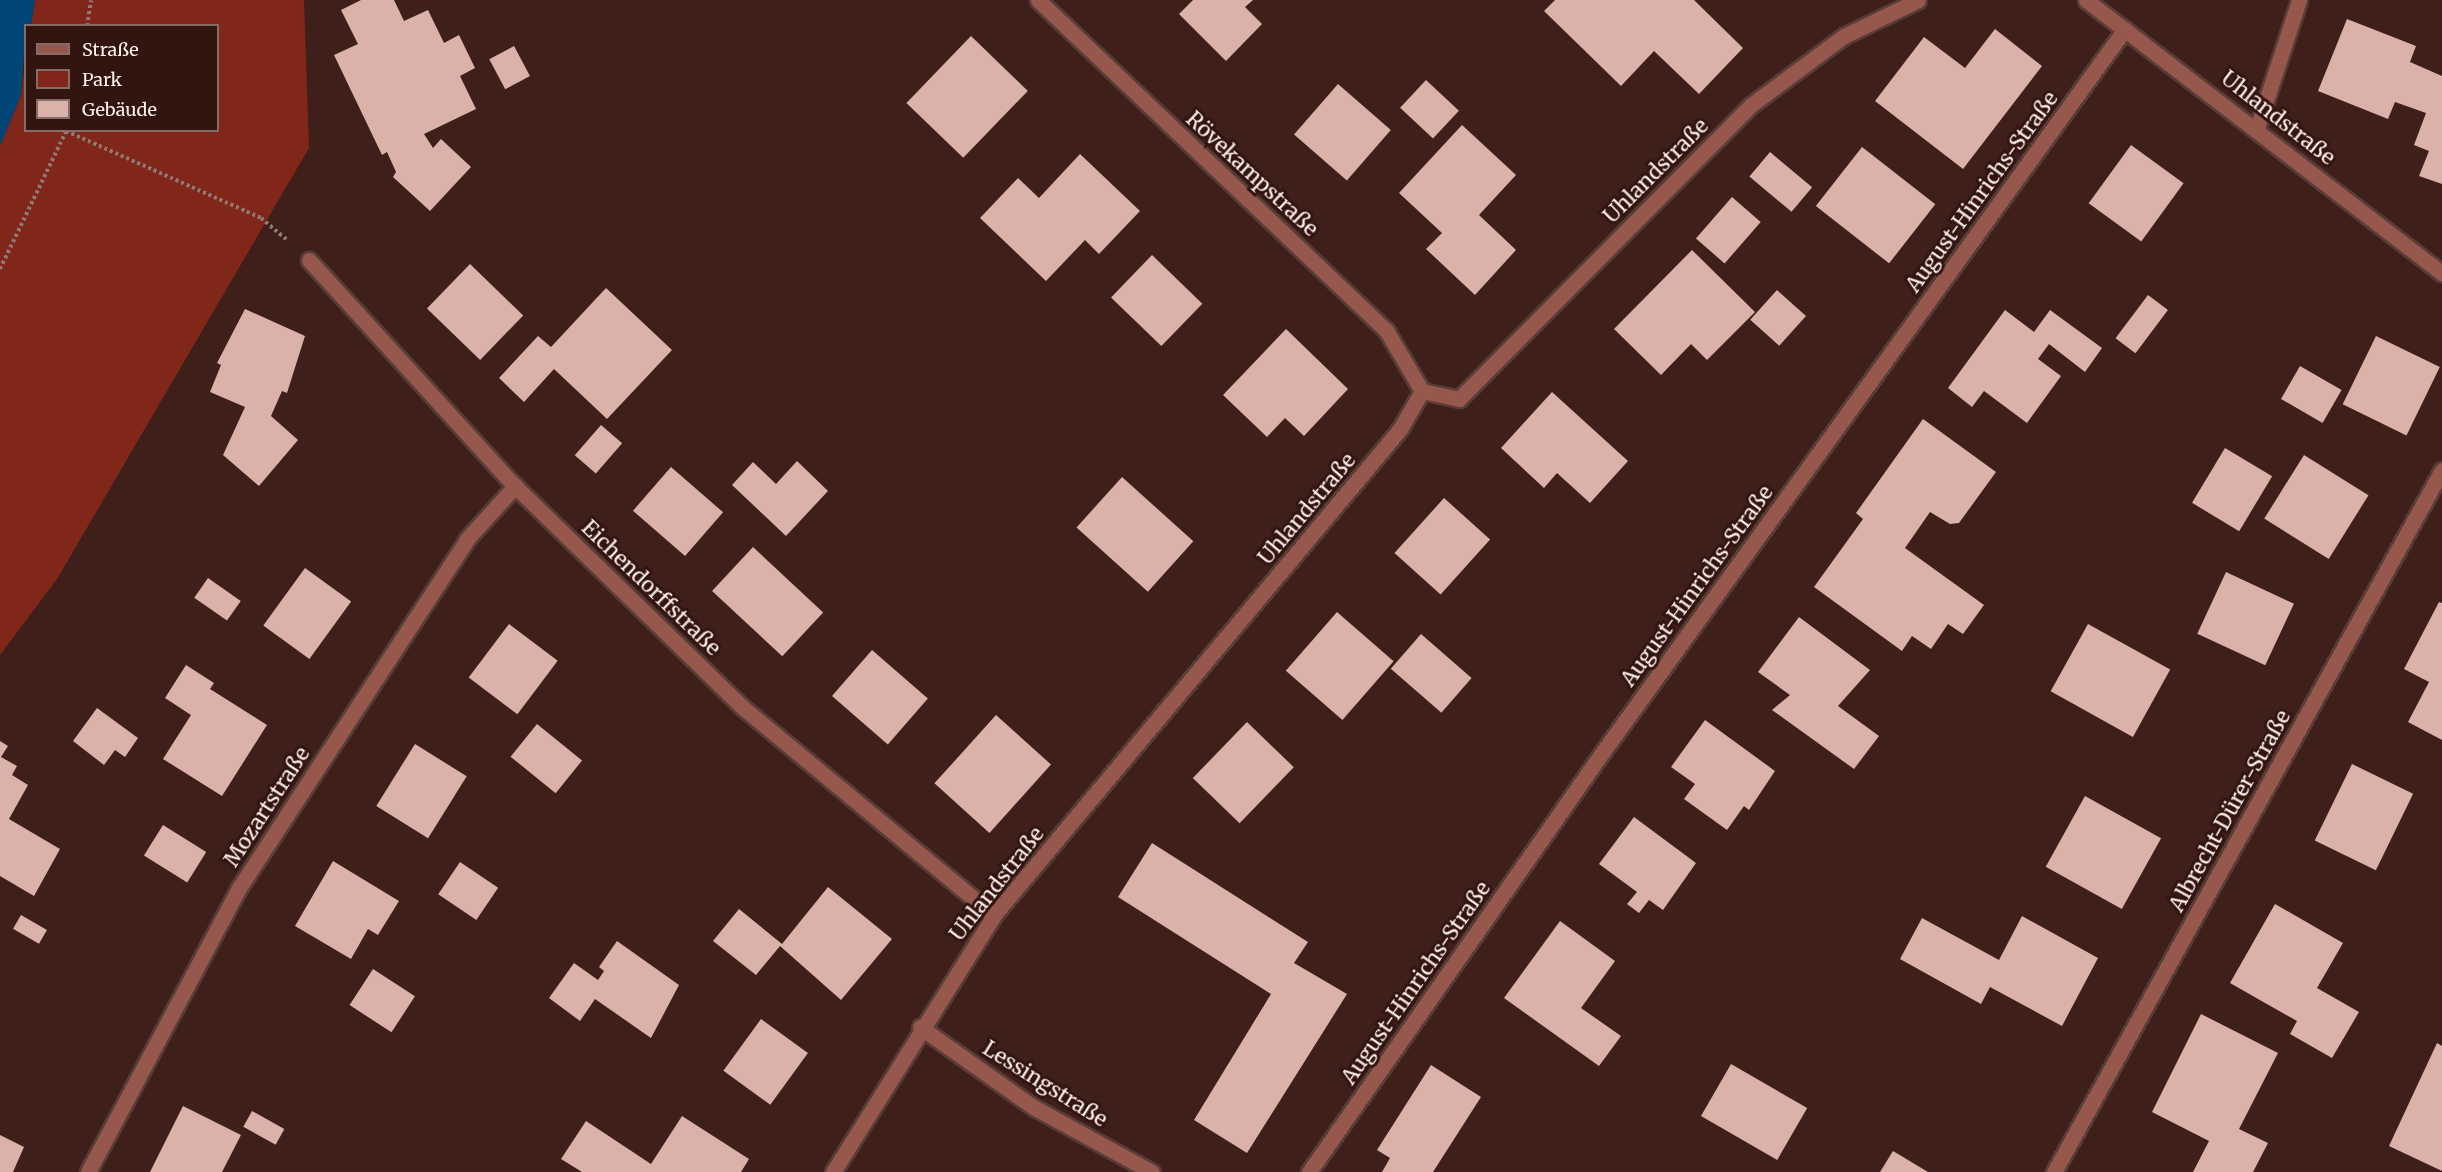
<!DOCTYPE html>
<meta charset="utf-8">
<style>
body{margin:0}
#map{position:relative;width:2442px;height:1172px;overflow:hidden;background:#3e1f1a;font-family:Merriweather,serif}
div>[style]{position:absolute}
.green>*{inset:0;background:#80271a}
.water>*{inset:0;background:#004677}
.building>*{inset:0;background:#dbb2aa;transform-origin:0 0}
.path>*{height:4px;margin-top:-2px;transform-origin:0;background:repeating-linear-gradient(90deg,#917a76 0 3px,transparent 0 6px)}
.roads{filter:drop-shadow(2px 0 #593c38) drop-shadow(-2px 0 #593c38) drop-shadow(0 2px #593c38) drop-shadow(0 -2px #593c38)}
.lane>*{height:15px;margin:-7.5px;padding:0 7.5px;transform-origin:7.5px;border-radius:7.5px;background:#96584c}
.street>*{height:15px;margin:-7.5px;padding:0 7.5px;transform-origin:7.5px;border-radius:7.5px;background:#96584c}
span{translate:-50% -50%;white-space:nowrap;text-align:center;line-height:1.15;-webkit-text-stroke:6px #331510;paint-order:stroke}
.street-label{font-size:21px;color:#fef1ee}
.legend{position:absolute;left:24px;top:24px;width:195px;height:108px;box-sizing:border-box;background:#331510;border:2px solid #846d69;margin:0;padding:8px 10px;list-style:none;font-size:18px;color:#fef1ee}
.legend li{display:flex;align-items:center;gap:12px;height:30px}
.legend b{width:30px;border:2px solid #846d69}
</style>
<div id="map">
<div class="green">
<div style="clip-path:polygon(35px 0,304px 0,309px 148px,57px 579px,0 655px,0 146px,21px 95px,25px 63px,26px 130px,218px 130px,218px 26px,31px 25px)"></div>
</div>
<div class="water">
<div style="clip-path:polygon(0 0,35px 0,31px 25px,26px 26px,21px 95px,0 146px)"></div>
</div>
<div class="building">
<div style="clip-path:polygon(361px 0,394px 0,404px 21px,428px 10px,444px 43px,459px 35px,475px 68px,460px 76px,476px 109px,424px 134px,433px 148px,441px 139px,471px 167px,430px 211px,393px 177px,396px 172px,387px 152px,382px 155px,334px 55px,358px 44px,341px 10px)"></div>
<div style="clip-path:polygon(1193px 0,1253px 0,1245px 7px,1262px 24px,1226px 61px,1179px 14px)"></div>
<div style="clip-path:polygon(1555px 0,1694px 0,1743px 48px,1699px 94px,1654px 51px,1621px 86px,1544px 11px)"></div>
<div style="clip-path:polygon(2347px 19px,2416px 46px,2410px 62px,2442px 76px,2442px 184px,2419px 176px,2429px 151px,2414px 145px,2426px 113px,2395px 102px,2388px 119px,2318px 91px)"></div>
<div style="clip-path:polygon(1995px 29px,2042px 66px,1963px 169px,1875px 101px,1924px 37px,1965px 68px)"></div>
<div style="left:971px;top:36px;width:79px;height:93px;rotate:44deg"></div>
<div style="left:514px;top:46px;width:34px;height:28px;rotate:62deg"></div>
<div style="left:1426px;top:80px;width:45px;height:38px;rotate:43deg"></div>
<div style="left:1338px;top:84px;width:70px;height:67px;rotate:41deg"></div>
<div style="clip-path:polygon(1462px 125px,1516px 175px,1479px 215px,1516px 250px,1475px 295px,1426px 249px,1442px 233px,1399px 193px)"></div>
<div style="left:2131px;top:145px;width:65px;height:72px;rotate:36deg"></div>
<div style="left:1862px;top:147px;width:93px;height:75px;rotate:38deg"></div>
<div style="left:1770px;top:152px;width:55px;height:32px;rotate:40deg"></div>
<div style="clip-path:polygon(1080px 154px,1140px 211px,1099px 254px,1085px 240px,1046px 281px,980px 218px,1018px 178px,1039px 198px)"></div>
<div style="left:1732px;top:197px;width:38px;height:55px;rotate:41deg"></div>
<div style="clip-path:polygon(1692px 250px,1755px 312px,1707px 360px,1691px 344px,1661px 375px,1614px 329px)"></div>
<div style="left:1152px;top:255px;width:70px;height:59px;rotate:44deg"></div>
<div style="left:470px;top:264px;width:74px;height:62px;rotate:44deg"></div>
<div style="clip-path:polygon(606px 288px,672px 350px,607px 419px,554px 369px,524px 402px,499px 378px,538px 336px,551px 347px)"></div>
<div style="left:1777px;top:290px;width:39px;height:40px;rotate:42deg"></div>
<div style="left:2148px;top:295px;width:25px;height:54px;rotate:37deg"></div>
<div style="clip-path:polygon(245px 309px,305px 336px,287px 393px,282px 391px,271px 416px,298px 440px,259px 486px,223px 455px,245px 407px,210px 392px,221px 365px,217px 363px)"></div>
<div style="clip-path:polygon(2005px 310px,2034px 332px,2050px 310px,2102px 348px,2085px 372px,2049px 344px,2038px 359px,2061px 376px,2027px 423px,1984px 391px,1972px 407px,1948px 388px)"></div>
<div style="clip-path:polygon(1286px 329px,1348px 389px,1304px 436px,1285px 418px,1267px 437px,1223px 395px)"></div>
<div style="left:2376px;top:336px;width:71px;height:76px;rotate:26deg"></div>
<div style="left:2300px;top:366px;width:48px;height:38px;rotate:30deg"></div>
<div style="clip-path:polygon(1552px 392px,1628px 461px,1590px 503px,1557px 473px,1544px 488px,1501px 448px)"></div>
<div style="clip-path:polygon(1923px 419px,1996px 472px,1959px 523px,1950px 524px,1930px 512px,1905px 548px,1984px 605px,1963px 634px,1948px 624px,1931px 649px,1912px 636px,1902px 651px,1814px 587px,1863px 519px,1856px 513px)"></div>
<div style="left:601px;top:425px;width:28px;height:40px;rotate:41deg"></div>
<div style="left:2225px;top:448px;width:55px;height:64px;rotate:31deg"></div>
<div style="left:2304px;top:455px;width:76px;height:75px;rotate:32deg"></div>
<div style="clip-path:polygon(797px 461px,828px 491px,786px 536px,732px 485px,753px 462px,776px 484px)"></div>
<div style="left:671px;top:467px;width:69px;height:58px;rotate:41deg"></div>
<div style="left:1122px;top:477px;width:96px;height:68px;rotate:42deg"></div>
<div style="left:1444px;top:498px;width:62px;height:74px;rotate:42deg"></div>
<div style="left:753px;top:547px;width:96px;height:60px;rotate:43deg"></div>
<div style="left:305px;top:568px;width:57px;height:71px;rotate:36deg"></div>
<div style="left:2226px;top:572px;width:75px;height:68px;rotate:25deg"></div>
<div style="left:208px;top:578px;width:40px;height:24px;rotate:35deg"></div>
<div style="clip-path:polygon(2439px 602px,2442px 603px,2442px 740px,2408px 722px,2429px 682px,2404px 669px)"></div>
<div style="left:1337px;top:612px;width:75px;height:78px;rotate:41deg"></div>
<div style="clip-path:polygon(1799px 617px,1870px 670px,1838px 706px,1879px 736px,1854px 769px,1772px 710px,1790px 695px,1758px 672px)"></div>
<div style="left:509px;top:624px;width:61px;height:67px;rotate:37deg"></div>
<div style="left:2088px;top:624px;width:94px;height:77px;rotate:29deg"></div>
<div style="left:1421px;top:634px;width:67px;height:46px;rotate:41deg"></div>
<div style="left:872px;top:650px;width:74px;height:61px;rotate:41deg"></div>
<div style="clip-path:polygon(186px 665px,214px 683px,210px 689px,267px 725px,222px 796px,163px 759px,191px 715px,165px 698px)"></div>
<div style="clip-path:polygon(97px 708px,138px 738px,125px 757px,115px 750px,104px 765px,73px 741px)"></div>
<div style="left:996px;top:715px;width:74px;height:92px;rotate:42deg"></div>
<div style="clip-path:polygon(1705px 720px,1775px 771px,1749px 810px,1744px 806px,1727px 830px,1684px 799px,1695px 784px,1671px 767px)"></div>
<div style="left:1247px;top:722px;width:65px;height:78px;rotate:44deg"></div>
<div style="left:537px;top:724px;width:58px;height:42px;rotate:39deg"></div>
<div style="clip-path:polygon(0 741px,8px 746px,1px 757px,17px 766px,12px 775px,28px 785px,9px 819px,60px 849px,34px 896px,0 876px)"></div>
<div style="left:415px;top:744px;width:61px;height:73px;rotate:32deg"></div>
<div style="left:2352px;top:764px;width:68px;height:85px;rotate:26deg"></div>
<div style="left:2085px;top:796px;width:87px;height:81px;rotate:29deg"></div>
<div style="clip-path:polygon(1634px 817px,1696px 863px,1663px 910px,1649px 900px,1639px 913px,1627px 904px,1637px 892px,1599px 864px)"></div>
<div style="left:163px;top:825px;width:51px;height:36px;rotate:32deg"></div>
<div style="clip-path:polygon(1152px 843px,1308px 942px,1294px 963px,1347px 994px,1247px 1153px,1194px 1120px,1271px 994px,1118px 897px)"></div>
<div style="clip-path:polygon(333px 861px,399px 901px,378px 935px,368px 929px,351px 959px,295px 926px)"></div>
<div style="left:460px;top:862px;width:46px;height:39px;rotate:34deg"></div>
<div style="clip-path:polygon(828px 887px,892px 939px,841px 1000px,780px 946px,756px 975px,713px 941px,739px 909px,782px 944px)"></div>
<div style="clip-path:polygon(2275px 904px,2343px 943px,2317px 988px,2359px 1012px,2332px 1058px,2290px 1034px,2297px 1021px,2230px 983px)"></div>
<div style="left:21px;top:915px;width:30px;height:16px;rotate:30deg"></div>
<div style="clip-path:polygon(2022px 916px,2098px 958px,2062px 1026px,1990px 987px,1981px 1004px,1900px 959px,1922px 918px,1999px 960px)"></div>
<div style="clip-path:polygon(1560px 921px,1615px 961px,1581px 1008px,1621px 1036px,1599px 1066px,1504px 998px)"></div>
<div style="clip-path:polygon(617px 941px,679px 985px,651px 1038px,595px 999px,580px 1021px,549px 998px,574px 963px,598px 980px,604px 971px,599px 967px)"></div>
<div style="left:373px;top:969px;width:50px;height:43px;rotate:33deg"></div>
<div style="clip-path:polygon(2201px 1014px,2278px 1053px,2239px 1129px,2268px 1143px,2253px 1172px,2193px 1172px,2209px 1141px,2152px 1112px)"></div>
<div style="left:761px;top:1019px;width:58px;height:64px;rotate:36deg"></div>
<div style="clip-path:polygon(2437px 1043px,2442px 1046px,2442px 1171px,2389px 1146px)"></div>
<div style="left:1731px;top:1064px;width:88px;height:60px;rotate:30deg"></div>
<div style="clip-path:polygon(1431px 1065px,1481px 1097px,1433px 1172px,1382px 1172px,1390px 1158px,1377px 1150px)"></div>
<div style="clip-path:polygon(183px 1106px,241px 1135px,222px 1172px,150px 1172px)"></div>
<div style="left:252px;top:1111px;width:37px;height:18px;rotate:29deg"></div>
<div style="clip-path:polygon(682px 1116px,749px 1159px,741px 1172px,582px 1172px,561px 1159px,586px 1121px,651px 1164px)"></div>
<div style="clip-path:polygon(0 1135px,24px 1147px,13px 1172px,0 1172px)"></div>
<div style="clip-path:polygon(1893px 1151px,1928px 1172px,1880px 1172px)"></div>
</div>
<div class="path">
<div style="left:87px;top:26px;width:26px;rotate:-81deg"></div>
<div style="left:0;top:269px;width:153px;rotate:-64.4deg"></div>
<div style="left:66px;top:131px;width:214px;rotate:24deg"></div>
<div style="left:261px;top:218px;width:33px;rotate:40deg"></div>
</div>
<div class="roads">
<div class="lane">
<div style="left:2257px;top:128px;width:135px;rotate:-71.8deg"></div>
</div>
<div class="street">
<div style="left:1038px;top:0;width:480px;rotate:43.5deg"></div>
<div style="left:1386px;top:330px;width:71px;rotate:59.5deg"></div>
<div style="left:2086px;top:0;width:449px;rotate:37.5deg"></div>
<div style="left:309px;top:260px;width:306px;rotate:47.7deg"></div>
<div style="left:515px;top:486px;width:315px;rotate:44.2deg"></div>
<div style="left:741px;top:706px;width:328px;rotate:39.6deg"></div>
<div style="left:1422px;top:391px;width:38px;rotate:12deg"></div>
<div style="left:1459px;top:399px;width:414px;rotate:-45.2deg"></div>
<div style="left:1751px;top:105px;width:116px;rotate:-36.6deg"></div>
<div style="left:1844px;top:36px;width:82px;rotate:-25.9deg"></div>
<div style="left:920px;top:1027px;width:141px;rotate:35.2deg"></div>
<div style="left:1035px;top:1108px;width:133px;rotate:28.7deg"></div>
<div style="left:88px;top:1172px;width:322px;rotate:-62deg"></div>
<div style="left:239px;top:888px;width:417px;rotate:-56.8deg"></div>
<div style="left:467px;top:539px;width:72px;rotate:-47.8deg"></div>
<div style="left:833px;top:1172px;width:303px;rotate:-57.9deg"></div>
<div style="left:994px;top:915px;width:633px;rotate:-50.12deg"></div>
<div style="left:1400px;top:429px;width:44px;rotate:-59.9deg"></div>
<div style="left:1309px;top:1172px;width:511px;rotate:-55.04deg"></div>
<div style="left:1602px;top:753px;width:893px;rotate:-54.16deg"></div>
<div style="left:2054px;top:1172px;width:802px;rotate:-61.07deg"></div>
</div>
</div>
<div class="street-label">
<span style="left:2278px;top:118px;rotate:38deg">Uhlandstraße</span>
<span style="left:1656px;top:171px;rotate:-45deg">Uhlandstraße</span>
<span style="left:1252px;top:174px;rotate:43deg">Rövekampstraße</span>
<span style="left:1982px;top:192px;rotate:-54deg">August-Hinrichs-Straße</span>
<span style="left:1307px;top:509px;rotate:-50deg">Uhlandstraße</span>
<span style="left:1697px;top:586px;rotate:-54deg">August-Hinrichs-Straße</span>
<span style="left:651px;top:588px;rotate:44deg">Eichendorffstraße</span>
<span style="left:267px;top:807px;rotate:-57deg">Mozartstraße</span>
<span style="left:2230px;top:811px;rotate:-61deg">Albrecht-Dürer-Straße</span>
<span style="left:997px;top:884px;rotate:-52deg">Uhlandstraße</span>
<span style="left:1416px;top:983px;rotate:-55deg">August-Hinrichs-Straße</span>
<span style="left:1045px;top:1084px;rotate:32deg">Lessingstraße</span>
</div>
<ul class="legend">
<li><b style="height:8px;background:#96584c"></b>Straße</li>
<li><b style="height:16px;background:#80271a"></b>Park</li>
<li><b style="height:16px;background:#dbb2aa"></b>Gebäude</li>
</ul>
</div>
